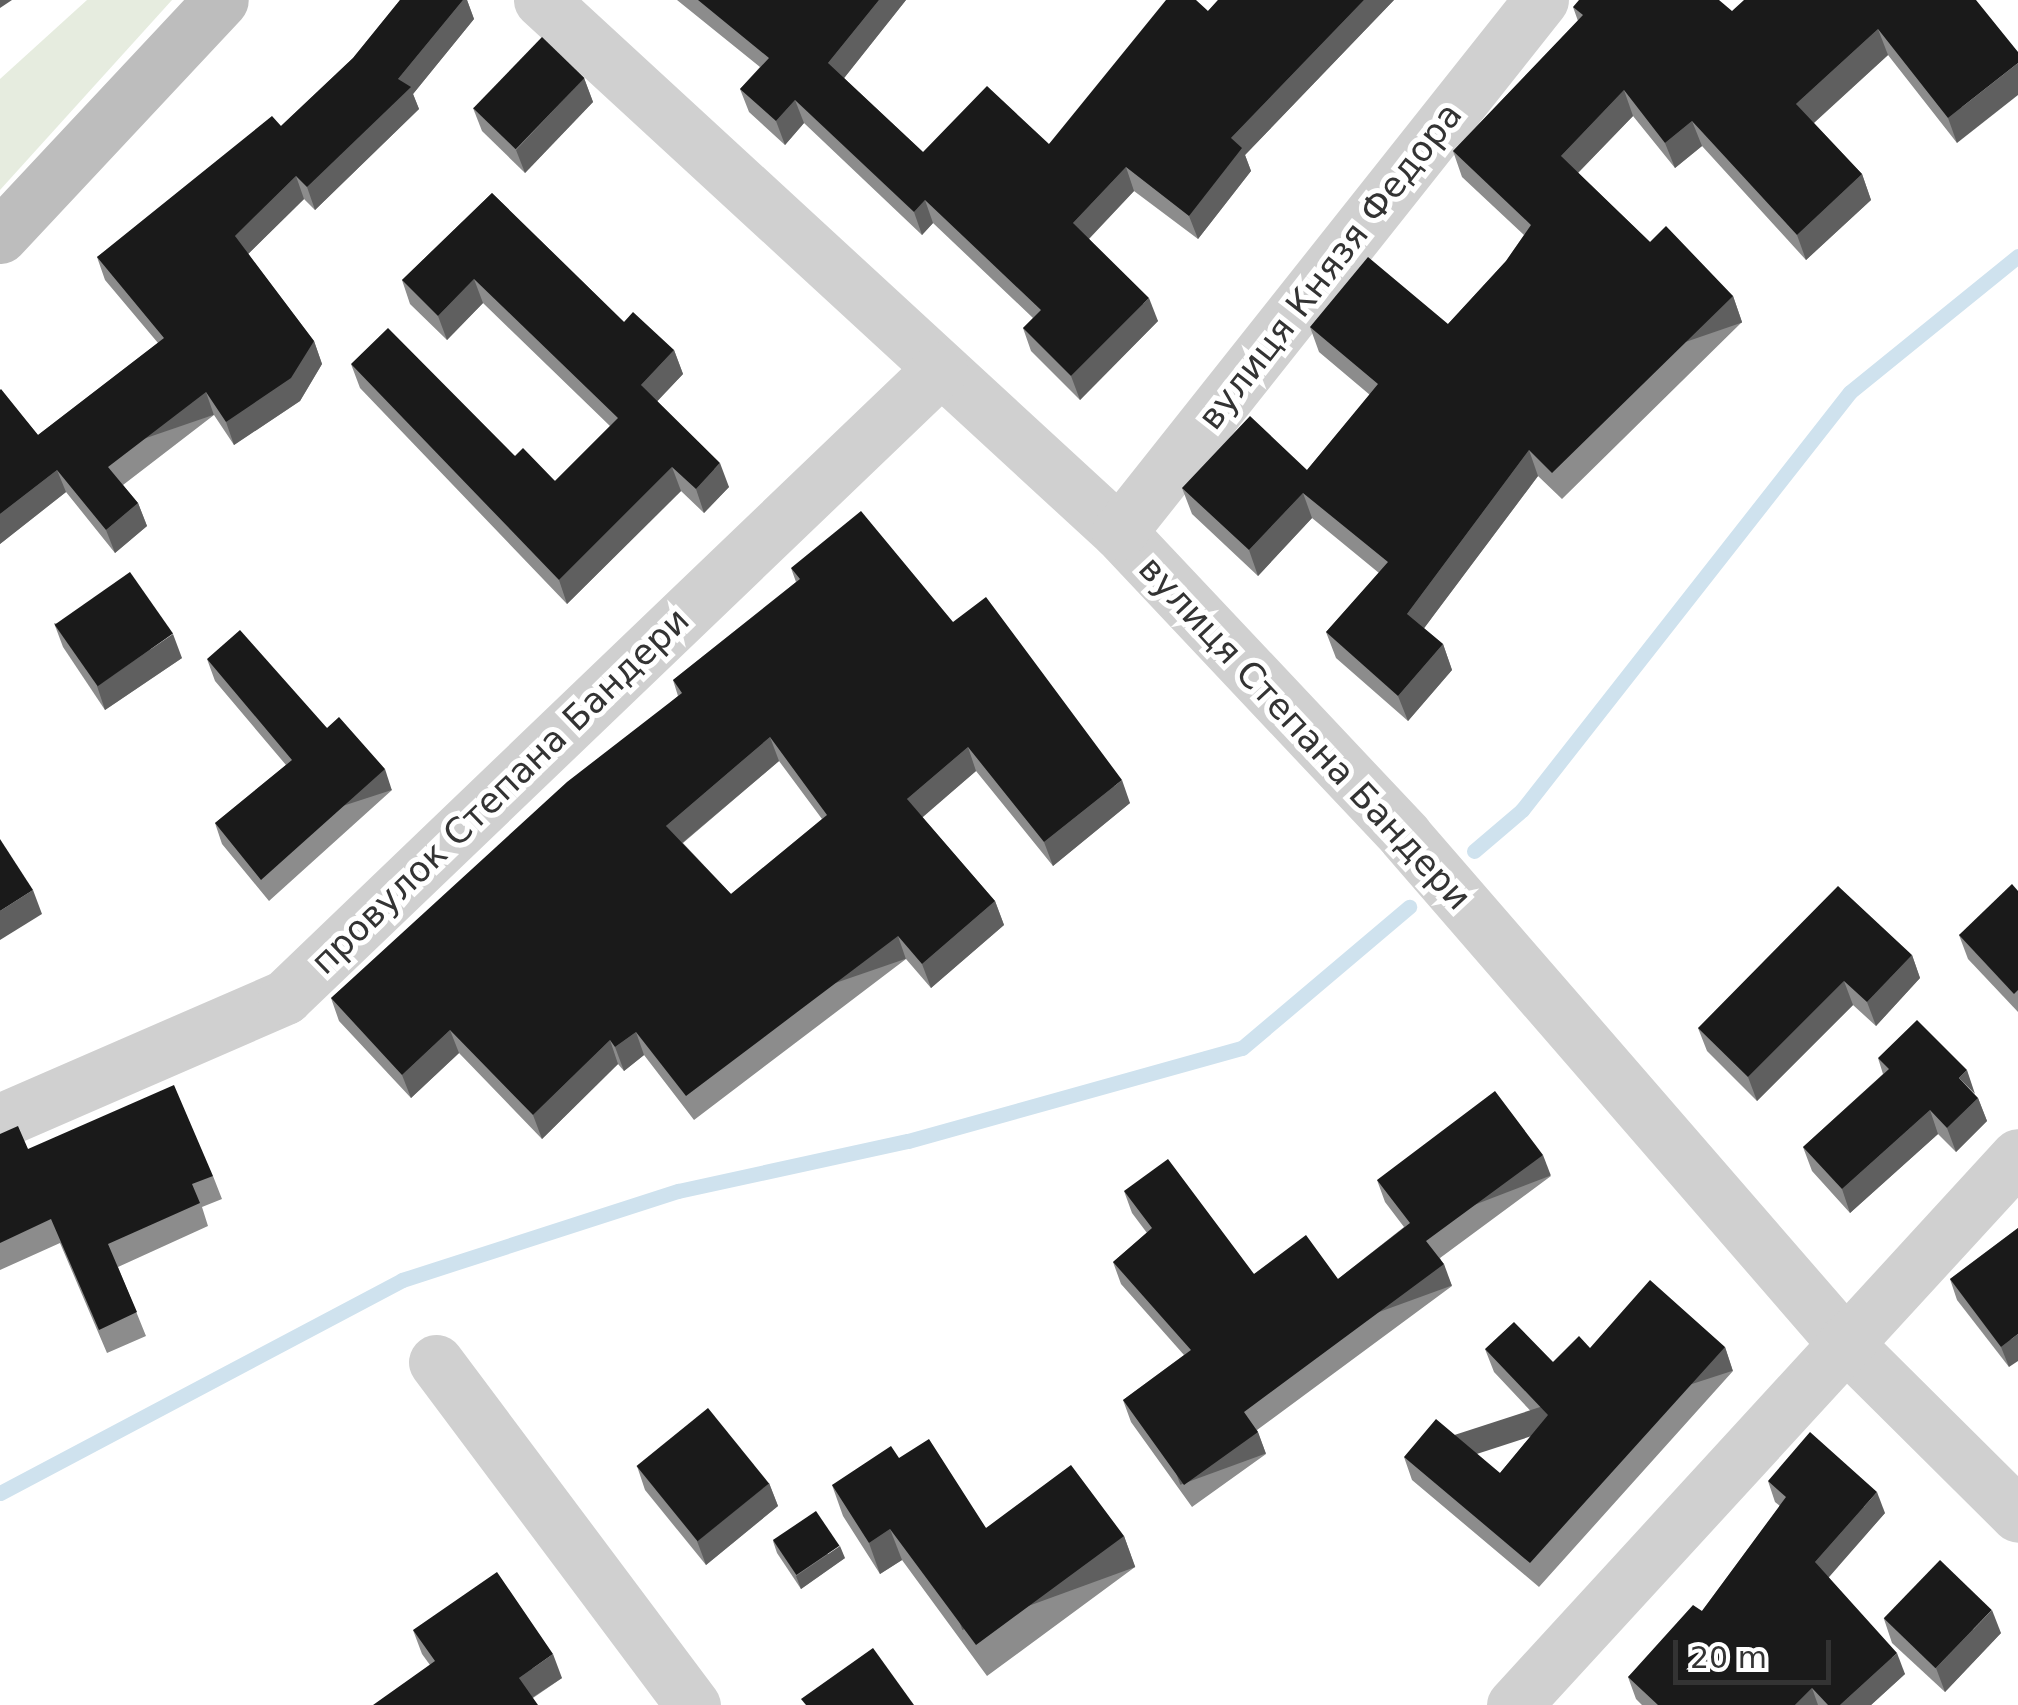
<!DOCTYPE html>
<meta charset="utf-8">
<style>
body{margin:0}
#map{position:relative;width:2018px;height:1705px;overflow:hidden;background:#fff;font-family:"DejaVu Sans",sans-serif}
div>[style]{position:absolute}
.green>*{inset:0;background:#e6ecdf}
.stream>*{height:15px;margin:-7.5px;padding:0 7.5px;transform-origin:7.5px;border-radius:7.5px;background:#cfe2ee}
.minor>*{height:55px;margin:-27.5px;padding:0 27.5px;transform-origin:27.5px;border-radius:27.5px;background:#d0d0d0}
.secondary>*{height:55px;margin:-27.5px;padding:0 27.5px;transform-origin:27.5px;border-radius:27.5px;background:#bdbdbd}
.wall>*{inset:0;background:#8c8c8c}
.shaded-wall>*{inset:0;background:#5f5f5f;transform-origin:0 0}
.building>*{inset:0;background:#1a1a1a;transform-origin:0 0}
span{translate:-50% -50%;white-space:nowrap;text-align:center;line-height:1.15;-webkit-text-stroke:10px #fff;paint-order:stroke}
.street-label{font-size:35px;color:#333}
.scale{position:absolute;left:1673px;top:1640px;width:158px;height:45px;box-sizing:border-box;border:5px solid #333;border-top:0;padding-left:12px;font-size:30px;line-height:35px;white-space:nowrap;color:#333;-webkit-text-stroke:8px #fff;paint-order:stroke}
</style>
<div id="map">
<div class="green">
<div style="clip-path:polygon(87px 0,172px 0,0 190px,0 79px)"></div>
</div>
<div class="stream">
<div style="left:1474px;top:851px;width:63px;rotate:-40.5deg"></div>
<div style="left:1522px;top:810px;width:531px;rotate:-51.88deg"></div>
<div style="left:1850px;top:392px;width:216px;rotate:-39deg"></div>
<div style="left:0;top:1493px;width:455px;rotate:-27.9deg"></div>
<div style="left:402px;top:1280px;width:290px;rotate:-17.9deg"></div>
<div style="left:678px;top:1191px;width:235px;rotate:-12.3deg"></div>
<div style="left:908px;top:1141px;width:347px;rotate:-15.6deg"></div>
<div style="left:1242px;top:1048px;width:219px;rotate:-40.2deg"></div>
</div>
<div class="minor">
<div style="left:541px;top:0;width:786px;rotate:42.63deg"></div>
<div style="left:1119px;top:532px;width:417px;rotate:46.7deg"></div>
<div style="left:1405px;top:836px;width:670px;rotate:49.06deg"></div>
<div style="left:1844px;top:1342px;width:245px;rotate:44.8deg"></div>
<div style="left:1119px;top:532px;width:679px;rotate:-51.58deg"></div>
<div style="left:0;top:1121px;width:311px;rotate:-23.5deg"></div>
<div style="left:285px;top:997px;width:907px;rotate:-43.79deg"></div>
<div style="left:436px;top:1362px;width:429px;rotate:53.2deg"></div>
<div style="left:1514px;top:1705px;width:745px;rotate:-47.45deg"></div>
</div>
<div class="secondary">
<div style="left:0;top:236px;width:323px;rotate:-46.9deg"></div>
</div>
<div class="wall">
<div style="clip-path:polygon(400px 0,467px 0,474px 19px,413px 94px,419px 109px,315px 210px,304px 199px,248px 254px,314px 341px,322px 364px,300px 401px,234px 445px,214px 415px,123px 485px,138px 503px,147px 526px,115px 553px,66px 492px,0 544px,0 390px,38px 435px,158px 343px,105px 280px,97px 257px,281px 126px,353px 58px)"></div>
<div style="clip-path:polygon(677px 0,906px 0,844px 78px,923px 152px,1049px 144px,1208px 11px,1218px 0,1394px 0,1245px 155px,1251px 171px,1198px 239px,1134px 191px,1089px 239px,1158px 321px,1080px 400px,1031px 351px,1023px 328px,1033px 318px,933px 223px,922px 235px,804px 123px,785px 145px,749px 112px,740px 89px,760px 67px)"></div>
<div style="clip-path:polygon(1976px 0,1957px 143px,1888px 55px,1814px 123px,1862px 174px,1871px 200px,1806px 260px,1702px 146px,1675px 168px,1633px 116px,1578px 173px,1650px 242px,1733px 296px,1742px 322px,1562px 499px,1538px 476px,1424px 628px,1443px 644px,1452px 670px,1408px 721px,1336px 658px,1326px 632px,1379px 573px,1312px 518px,1258px 576px,1192px 514px,1182px 488px,1307px 470px,1370px 395px,1319px 352px,1310px 327px,1448px 324px,1506px 261px,1524px 235px,1462px 177px,1453px 151px,1578px 21px,1573px 7px,1732px 11px)"></div>
<div style="clip-path:polygon(584px 78px,593px 102px,525px 173px,482px 131px,473px 108px)"></div>
<div style="clip-path:polygon(492px 193px,624px 322px,674px 350px,683px 374px,657px 401px,729px 487px,704px 513px,681px 491px,567px 604px,360px 388px,351px 364px,515px 456px,555px 481px,610px 426px,483px 303px,447px 340px,410px 304px,402px 280px)"></div>
<div style="clip-path:polygon(evenodd,791px 568px,953px 622px,1130px 803px,1053px 866px,976px 771px,922px 817px,995px 901px,1004px 925px,931px 988px,906px 959px,694px 1120px,644px 1055px,624px 1071px,618px 1064px,542px 1139px,459px 1053px,411px 1098px,339px 1021px,331px 998px,678px 696px,673px 680px,796px 582px,791px 568px,779px 761px,822px 819px,731px 894px,683px 843px,779px 761px)"></div>
<div style="clip-path:polygon(54px 623px,182px 658px,105px 710px,63px 647px)"></div>
<div style="clip-path:polygon(207px 659px,327px 728px,392px 790px,269px 901px,222px 844px,215px 823px,286px 765px,215px 681px)"></div>
<div style="clip-path:polygon(2018px 891px,2018px 1012px,1968px 959px,1959px 935px)"></div>
<div style="clip-path:polygon(1912px 955px,1920px 978px,1876px 1026px,1853px 1005px,1757px 1101px,1707px 1051px,1698px 1028px)"></div>
<div style="clip-path:polygon(1878px 1058px,1978px 1098px,1987px 1121px,1956px 1152px,1938px 1134px,1850px 1213px,1812px 1171px,1803px 1147px,1883px 1074px)"></div>
<div style="clip-path:polygon(0 1134px,28px 1149px,213px 1176px,222px 1199px,202px 1207px,208px 1226px,118px 1267px,146px 1336px,107px 1353px,60px 1243px,0 1270px)"></div>
<div style="clip-path:polygon(1551px 1176px,1440px 1258px,1452px 1286px,1257px 1430px,1266px 1454px,1192px 1507px,1131px 1422px,1123px 1400px,1184px 1355px,1121px 1284px,1113px 1262px,1147px 1233px,1132px 1213px,1124px 1191px,1254px 1274px,1338px 1279px,1404px 1227px,1385px 1202px,1377px 1180px)"></div>
<div style="clip-path:polygon(2018px 1228px,2009px 1367px,1957px 1300px,1950px 1279px)"></div>
<div style="clip-path:polygon(1725px 1347px,1733px 1371px,1539px 1587px,1412px 1480px,1404px 1457px,1500px 1473px,1542px 1423px,1494px 1372px,1485px 1349px,1553px 1362px,1590px 1348px)"></div>
<div style="clip-path:polygon(899px 1458px,986px 1528px,1124px 1536px,1135px 1567px,987px 1676px,902px 1560px,880px 1574px,843px 1516px,832px 1485px)"></div>
<div style="clip-path:polygon(637px 1466px,769px 1483px,778px 1506px,706px 1565px,645px 1490px)"></div>
<div style="clip-path:polygon(1768px 1481px,1885px 1513px,1828px 1577px,1905px 1674px,1871px 1705px,1642px 1705px,1636px 1699px,1628px 1677px,1702px 1611px,1780px 1506px,1775px 1502px)"></div>
<div style="clip-path:polygon(773px 1541px,845px 1558px,801px 1589px,777px 1553px)"></div>
<div style="clip-path:polygon(1884px 1619px,2001px 1633px,1945px 1692px,1892px 1643px)"></div>
<div style="clip-path:polygon(413px 1630px,562px 1678px,533px 1698px,430px 1665px,422px 1654px)"></div>
</div>
<div class="shaded-wall">
<div style="clip-path:polygon(0 0,12px 0,0 8px)"></div>
<div style="clip-path:polygon(463px 0,467px 0,474px 19px,413px 94px,419px 109px,315px 210px,307px 187px,398px 79px)"></div>
<div style="clip-path:polygon(879px 0,906px 0,837px 87px,828px 63px)"></div>
<div style="clip-path:polygon(1364px 0,1394px 0,1245px 155px,1251px 171px,1198px 239px,1189px 216px,1231px 138px)"></div>
<div style="clip-path:polygon(1878px 29px,1888px 55px,1806px 130px,1796px 104px)"></div>
<div style="clip-path:polygon(2018px 63px,2018px 95px,1957px 143px,1948px 118px)"></div>
<div style="clip-path:polygon(584px 78px,593px 102px,525px 173px,516px 150px)"></div>
<div style="clip-path:polygon(1624px 90px,1633px 116px,1570px 181px,1561px 156px)"></div>
<div style="clip-path:polygon(795px 100px,804px 123px,785px 145px,776px 121px)"></div>
<div style="clip-path:polygon(1692px 121px,1702px 146px,1675px 168px,1665px 143px)"></div>
<div style="clip-path:polygon(1126px 167px,1134px 191px,1082px 246px,1073px 223px)"></div>
<div style="clip-path:polygon(1862px 174px,1871px 200px,1806px 260px,1797px 235px)"></div>
<div style="clip-path:polygon(296px 176px,304px 199px,243px 259px,235px 236px)"></div>
<div style="clip-path:polygon(925px 200px,933px 223px,922px 235px,914px 212px)"></div>
<div style="clip-path:polygon(474px 279px,483px 303px,447px 340px,438px 316px)"></div>
<div style="left:1733px;top:296px;width:28px;height:253px;rotate:71deg"></div>
<div style="clip-path:polygon(1149px 298px,1158px 321px,1080px 400px,1071px 376px)"></div>
<div style="clip-path:polygon(314px 341px,322px 364px,300px 401px,234px 445px,226px 422px)"></div>
<div style="clip-path:polygon(674px 350px,683px 374px,650px 409px,641px 385px)"></div>
<div style="left:206px;top:392px;width:24px;height:123px;rotate:71deg"></div>
<div style="clip-path:polygon(1529px 450px,1538px 476px,1416px 639px,1407px 614px)"></div>
<div style="clip-path:polygon(720px 463px,729px 487px,704px 513px,696px 489px)"></div>
<div style="clip-path:polygon(672px 467px,681px 491px,567px 604px,559px 580px)"></div>
<div style="clip-path:polygon(57px 470px,66px 492px,0 544px,0 514px)"></div>
<div style="clip-path:polygon(1303px 493px,1312px 518px,1258px 576px,1249px 550px)"></div>
<div style="clip-path:polygon(138px 503px,147px 526px,115px 553px,106px 530px)"></div>
<div style="clip-path:polygon(173px 634px,182px 658px,105px 710px,97px 686px)"></div>
<div style="clip-path:polygon(1443px 644px,1452px 670px,1408px 721px,1398px 696px)"></div>
<div style="clip-path:polygon(770px 737px,779px 761px,675px 849px,666px 826px)"></div>
<div style="clip-path:polygon(968px 747px,976px 771px,916px 823px,907px 799px)"></div>
<div style="left:385px;top:769px;width:22px;height:166px;rotate:72deg"></div>
<div style="clip-path:polygon(1122px 780px,1130px 803px,1053px 866px,1044px 842px)"></div>
<div style="clip-path:polygon(33px 890px,42px 914px,0 940px,0 911px)"></div>
<div style="clip-path:polygon(995px 901px,1004px 925px,931px 988px,922px 964px)"></div>
<div style="left:898px;top:936px;width:24px;height:266px;rotate:71deg"></div>
<div style="clip-path:polygon(1912px 955px,1920px 978px,1876px 1026px,1867px 1002px)"></div>
<div style="clip-path:polygon(1844px 981px,1853px 1005px,1757px 1101px,1748px 1077px)"></div>
<div style="clip-path:polygon(450px 1030px,459px 1053px,411px 1098px,402px 1075px)"></div>
<div style="clip-path:polygon(636px 1032px,644px 1055px,624px 1071px,615px 1047px)"></div>
<div style="clip-path:polygon(610px 1040px,618px 1064px,542px 1139px,533px 1115px)"></div>
<div style="clip-path:polygon(1967px 1070px,1975px 1094px,1959px 1078px)"></div>
<div style="clip-path:polygon(1978px 1098px,1987px 1121px,1956px 1152px,1947px 1128px)"></div>
<div style="clip-path:polygon(1930px 1110px,1938px 1134px,1850px 1213px,1842px 1189px)"></div>
<div style="left:1543px;top:1155px;width:22px;height:145px;rotate:69deg"></div>
<div style="left:1444px;top:1264px;width:23px;height:249px;rotate:70deg"></div>
<div style="clip-path:polygon(2018px 1334px,2018px 1361px,2009px 1367px,2001px 1347px)"></div>
<div style="left:1725px;top:1347px;width:25px;height:291px;rotate:72deg"></div>
<div style="left:1258px;top:1432px;width:23px;height:91px;rotate:70deg"></div>
<div style="clip-path:polygon(769px 1483px,778px 1506px,706px 1565px,697px 1541px)"></div>
<div style="clip-path:polygon(1877px 1492px,1885px 1513px,1823px 1584px,1815px 1562px)"></div>
<div style="clip-path:polygon(890px 1529px,902px 1560px,880px 1574px,869px 1543px)"></div>
<div style="left:1124px;top:1536px;width:33px;height:184px;rotate:70deg"></div>
<div style="clip-path:polygon(840px 1546px,845px 1558px,801px 1589px,796px 1576px)"></div>
<div style="clip-path:polygon(1992px 1610px,2001px 1633px,1945px 1692px,1936px 1668px)"></div>
<div style="clip-path:polygon(1897px 1653px,1905px 1674px,1871px 1705px,1840px 1705px)"></div>
<div style="clip-path:polygon(553px 1654px,562px 1678px,527px 1701px,519px 1678px)"></div>
<div style="clip-path:polygon(1812px 1688px,1818px 1705px,1795px 1705px)"></div>
</div>
<div class="building">
<div style="clip-path:polygon(400px 0,463px 0,398px 79px,411px 87px,307px 187px,296px 176px,235px 236px,314px 341px,291px 378px,226px 422px,206px 392px,108px 467px,138px 503px,106px 530px,57px 470px,0 514px,0 390px,1px 389px,38px 435px,164px 338px,97px 257px,272px 116px,281px 126px,353px 58px)"></div>
<div style="clip-path:polygon(698px 0,879px 0,828px 63px,923px 152px,987px 86px,1049px 144px,1166px 0,1196px 0,1208px 11px,1218px 0,1364px 0,1231px 138px,1242px 148px,1189px 216px,1126px 167px,1073px 223px,1149px 298px,1071px 376px,1023px 328px,1041px 310px,925px 200px,914px 212px,795px 100px,776px 121px,740px 89px,769px 58px)"></div>
<div style="clip-path:polygon(1579px 0,1719px 0,1732px 11px,1744px 0,1976px 0,2018px 52px,2018px 63px,1948px 118px,1878px 29px,1796px 104px,1862px 174px,1797px 235px,1692px 121px,1665px 143px,1624px 90px,1561px 156px,1650px 242px,1666px 226px,1733px 296px,1552px 473px,1529px 450px,1407px 614px,1443px 644px,1398px 696px,1326px 632px,1388px 562px,1303px 493px,1249px 550px,1182px 488px,1250px 416px,1307px 470px,1378px 384px,1310px 327px,1368px 257px,1448px 324px,1506px 261px,1531px 225px,1453px 151px,1583px 15px,1573px 7px)"></div>
<div style="left:542px;top:37px;width:59px;height:99px;rotate:44deg"></div>
<div style="clip-path:polygon(492px 193px,624px 322px,633px 312px,674px 350px,641px 385px,720px 463px,696px 489px,672px 467px,559px 580px,351px 364px,388px 328px,515px 456px,523px 448px,555px 481px,618px 418px,474px 279px,438px 316px,402px 280px)"></div>
<div style="clip-path:polygon(evenodd,861px 511px,953px 622px,986px 597px,1122px 780px,1044px 842px,968px 747px,907px 799px,995px 901px,922px 964px,898px 936px,686px 1096px,636px 1032px,615px 1047px,610px 1040px,533px 1115px,450px 1030px,402px 1075px,331px 998px,567px 782px,682px 693px,673px 680px,800px 579px,791px 568px,861px 511px,770px 737px,827px 815px,731px 894px,666px 826px,770px 737px)"></div>
<div style="left:130px;top:572px;width:75px;height:92px;rotate:55deg"></div>
<div style="clip-path:polygon(240px 630px,327px 728px,339px 717px,385px 769px,261px 880px,215px 823px,292px 760px,207px 659px)"></div>
<div style="clip-path:polygon(0 839px,33px 890px,0 911px)"></div>
<div style="clip-path:polygon(2012px 884px,2018px 891px,2018px 990px,2014px 994px,1959px 935px)"></div>
<div style="clip-path:polygon(1838px 886px,1912px 955px,1867px 1002px,1844px 981px,1748px 1077px,1698px 1028px)"></div>
<div style="clip-path:polygon(1917px 1020px,1967px 1070px,1959px 1078px,1978px 1098px,1947px 1128px,1930px 1110px,1842px 1189px,1803px 1147px,1889px 1069px,1878px 1058px)"></div>
<div style="clip-path:polygon(174px 1085px,213px 1176px,192px 1184px,200px 1203px,108px 1244px,137px 1312px,99px 1330px,51px 1219px,0 1243px,0 1134px,18px 1126px,28px 1149px)"></div>
<div style="clip-path:polygon(1495px 1091px,1543px 1155px,1426px 1241px,1444px 1264px,1244px 1412px,1258px 1432px,1184px 1485px,1123px 1400px,1191px 1350px,1113px 1262px,1152px 1228px,1124px 1191px,1168px 1159px,1254px 1274px,1306px 1235px,1338px 1279px,1410px 1223px,1377px 1180px)"></div>
<div style="clip-path:polygon(2018px 1228px,2018px 1334px,2001px 1347px,1950px 1279px)"></div>
<div style="clip-path:polygon(1650px 1280px,1725px 1347px,1530px 1563px,1404px 1457px,1436px 1419px,1500px 1473px,1548px 1415px,1485px 1349px,1514px 1322px,1553px 1362px,1579px 1336px,1590px 1348px)"></div>
<div style="left:708px;top:1408px;width:97px;height:92px;rotate:51deg"></div>
<div style="clip-path:polygon(1810px 1432px,1877px 1492px,1815px 1562px,1897px 1653px,1840px 1705px,1828px 1705px,1812px 1688px,1795px 1705px,1658px 1705px,1628px 1677px,1693px 1605px,1702px 1611px,1786px 1497px,1768px 1481px)"></div>
<div style="clip-path:polygon(929px 1439px,986px 1528px,1071px 1465px,1124px 1536px,976px 1645px,890px 1529px,869px 1543px,832px 1485px,891px 1446px,899px 1458px)"></div>
<div style="left:816px;top:1511px;width:42px;height:52px;rotate:56deg"></div>
<div style="left:1940px;top:1560px;width:72px;height:81px;rotate:44deg"></div>
<div style="clip-path:polygon(497px 1572px,553px 1654px,519px 1678px,538px 1705px,373px 1705px,435px 1661px,413px 1630px)"></div>
<div style="clip-path:polygon(873px 1648px,914px 1705px,806px 1705px,801px 1699px)"></div>
</div>
<div class="street-label">
<span style="left:1330px;top:266px;rotate:-52deg">вулиця Князя Федора</span>
<span style="left:1305px;top:733px;rotate:47deg">вулиця Степана Бандери</span>
<span style="left:500px;top:791px;rotate:-44deg">провулок Степана Бандери</span>
</div>
<div class="scale">20 m</div>
</div>
